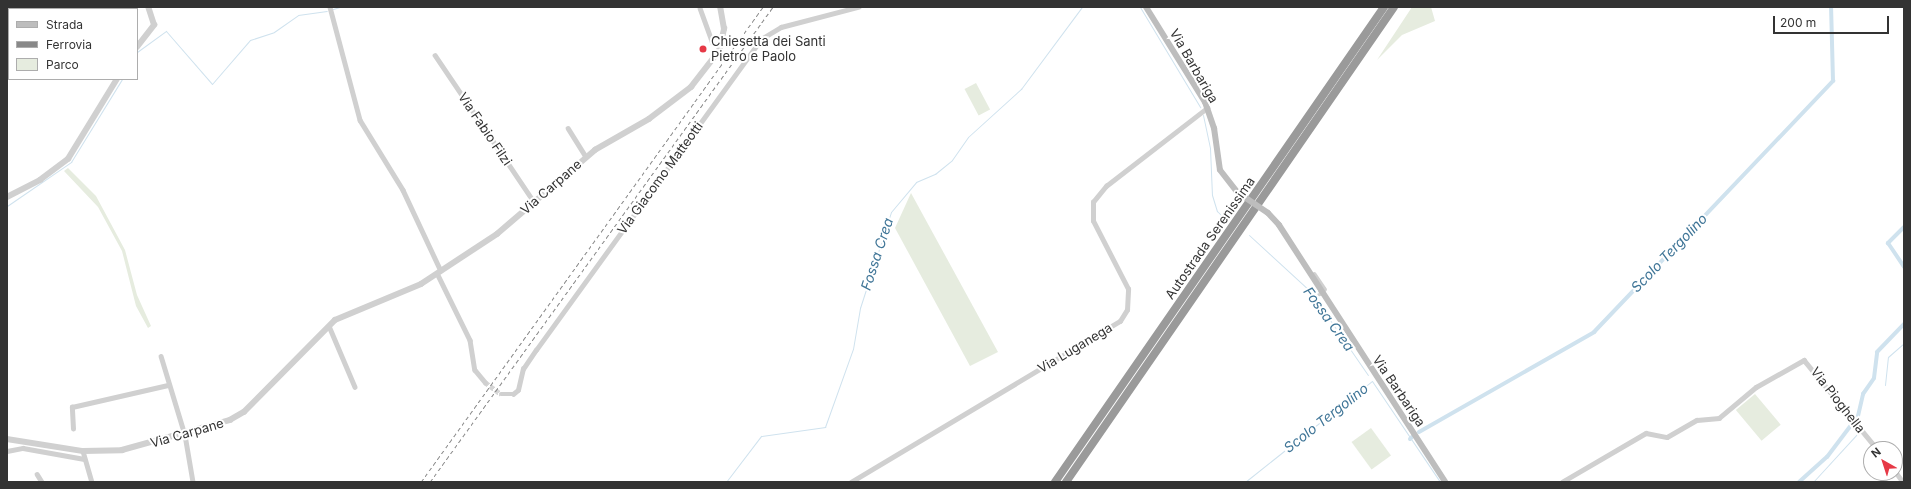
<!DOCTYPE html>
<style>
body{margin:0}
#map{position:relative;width:1911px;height:489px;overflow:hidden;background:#fff;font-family:Inter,sans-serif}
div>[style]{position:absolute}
.green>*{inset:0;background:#e6ecdf;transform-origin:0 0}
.stream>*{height:1px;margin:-0.5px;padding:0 0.5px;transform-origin:0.5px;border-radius:0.5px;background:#cfe2ee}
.canal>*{height:4px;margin:-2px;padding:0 2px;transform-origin:2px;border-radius:2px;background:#cfe2ee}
.minor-tunnel>*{height:4.5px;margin-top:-2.25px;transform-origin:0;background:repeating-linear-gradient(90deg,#d6d6d6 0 4.5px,transparent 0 6.5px)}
.minor>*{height:4.5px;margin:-2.25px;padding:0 2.25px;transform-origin:2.25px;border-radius:2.25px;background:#d0d0d0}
.tertiary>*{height:5.5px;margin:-2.75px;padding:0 2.75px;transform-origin:2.75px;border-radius:2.75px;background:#d0d0d0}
.secondary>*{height:6px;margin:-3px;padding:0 3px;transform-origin:3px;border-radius:3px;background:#bdbdbd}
.motorway>*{height:8px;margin:-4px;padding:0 4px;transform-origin:4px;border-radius:4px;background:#9a9a9a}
.rail>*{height:1px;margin-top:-0.5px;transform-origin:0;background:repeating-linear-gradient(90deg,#888 0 4px,transparent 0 7px)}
.secondary-bridge>*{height:6px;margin:-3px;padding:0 3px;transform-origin:3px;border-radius:3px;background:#bdbdbd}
.dots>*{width:11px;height:11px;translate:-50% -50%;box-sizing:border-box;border:2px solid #fff;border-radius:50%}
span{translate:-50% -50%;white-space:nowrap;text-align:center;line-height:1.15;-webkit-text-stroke:4px #fff;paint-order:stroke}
.poi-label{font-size:13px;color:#333}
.left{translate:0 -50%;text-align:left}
.street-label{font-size:13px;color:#333}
.water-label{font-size:14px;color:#3f7597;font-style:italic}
.frame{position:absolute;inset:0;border:8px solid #333;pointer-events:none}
.legend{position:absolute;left:8px;top:8px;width:130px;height:72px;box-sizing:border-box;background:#fff;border:1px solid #adadad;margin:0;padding:5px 7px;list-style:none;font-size:12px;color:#333}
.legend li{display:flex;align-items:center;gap:8px;height:20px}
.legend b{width:20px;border:1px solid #adadad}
.north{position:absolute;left:1863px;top:441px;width:40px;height:40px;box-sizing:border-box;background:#fff;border:1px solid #adadad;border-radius:50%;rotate:321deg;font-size:11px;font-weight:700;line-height:16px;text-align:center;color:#333}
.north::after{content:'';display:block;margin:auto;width:14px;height:18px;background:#e63946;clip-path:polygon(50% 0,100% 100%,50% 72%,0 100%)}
.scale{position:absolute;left:1773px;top:16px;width:116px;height:18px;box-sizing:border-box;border:2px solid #333;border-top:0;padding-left:5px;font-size:12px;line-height:14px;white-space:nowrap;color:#333;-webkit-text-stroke:3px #fff;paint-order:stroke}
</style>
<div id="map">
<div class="green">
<div style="clip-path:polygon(1412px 7px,1431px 7px,1435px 21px,1402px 35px,1377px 60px)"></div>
<div style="left:976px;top:83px;width:30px;height:13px;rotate:62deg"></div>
<div style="clip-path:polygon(68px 168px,96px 196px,125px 250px,137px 295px,151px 326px,148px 328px,136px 306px,122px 251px,98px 207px,64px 171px)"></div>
<div style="clip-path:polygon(911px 193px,998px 352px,970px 366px,895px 228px)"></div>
<div style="left:1755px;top:394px;width:40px;height:25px;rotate:50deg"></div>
<div style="left:1371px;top:428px;width:34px;height:24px;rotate:54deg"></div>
</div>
<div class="stream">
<div style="left:1140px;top:7px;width:117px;rotate:59deg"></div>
<div style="left:333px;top:9px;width:7px;rotate:-16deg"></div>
<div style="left:137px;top:52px;width:36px;rotate:-36deg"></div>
<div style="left:166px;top:31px;width:70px;rotate:49deg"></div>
<div style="left:212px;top:84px;width:58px;rotate:-49.2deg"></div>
<div style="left:250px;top:40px;width:25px;rotate:-18deg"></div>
<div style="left:274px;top:32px;width:29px;rotate:-35deg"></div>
<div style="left:298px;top:15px;width:29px;rotate:-8deg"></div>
<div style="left:1203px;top:115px;width:34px;rotate:78deg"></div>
<div style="left:1210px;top:148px;width:47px;rotate:87.6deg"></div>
<div style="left:1212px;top:195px;width:17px;rotate:73deg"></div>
<div style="left:1217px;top:211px;width:11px;rotate:45deg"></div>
<div style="left:7px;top:206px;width:78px;rotate:-34.5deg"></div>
<div style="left:71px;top:162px;width:97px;rotate:-58.4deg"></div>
<div style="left:1249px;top:235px;width:83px;rotate:42.6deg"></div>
<div style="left:1310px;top:291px;width:102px;rotate:55.4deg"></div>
<div style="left:1904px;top:244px;width:2px;rotate:90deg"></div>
<div style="left:1885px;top:385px;width:28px;rotate:-84deg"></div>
<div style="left:1888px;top:357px;width:21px;rotate:-41deg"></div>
<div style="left:726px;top:482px;width:58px;rotate:-52.7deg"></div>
<div style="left:761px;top:436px;width:65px;rotate:-8deg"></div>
<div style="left:825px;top:427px;width:83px;rotate:-70.3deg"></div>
<div style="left:853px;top:349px;width:42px;rotate:-80.3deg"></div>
<div style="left:860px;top:308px;width:101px;rotate:-72.1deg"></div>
<div style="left:891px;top:212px;width:39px;rotate:-50deg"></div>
<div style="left:916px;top:182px;width:21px;rotate:-23deg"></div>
<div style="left:935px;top:174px;width:22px;rotate:-39deg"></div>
<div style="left:952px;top:160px;width:28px;rotate:-55deg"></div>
<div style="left:968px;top:137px;width:72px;rotate:-42.2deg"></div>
<div style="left:1021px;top:89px;width:102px;rotate:-53.4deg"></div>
<div style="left:1245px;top:482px;width:162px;rotate:-38.5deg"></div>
<div style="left:1372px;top:381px;width:122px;rotate:56deg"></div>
<div style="left:1813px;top:482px;width:67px;rotate:-47.4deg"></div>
</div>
<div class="canal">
<div style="left:1904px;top:227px;width:23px;rotate:135deg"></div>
<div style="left:1888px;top:243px;width:29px;rotate:56deg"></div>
<div style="left:1419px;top:432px;width:202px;rotate:-29.7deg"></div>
<div style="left:1594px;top:332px;width:347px;rotate:-46.4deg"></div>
<div style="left:1833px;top:81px;width:74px;rotate:-91.5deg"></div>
<div style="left:1410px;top:439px;width:3px;rotate:-45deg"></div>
<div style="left:1799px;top:482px;width:38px;rotate:-42deg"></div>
<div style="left:1827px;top:457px;width:51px;rotate:-52.9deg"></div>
<div style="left:1858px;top:416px;width:23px;rotate:-77deg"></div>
<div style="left:1863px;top:394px;width:19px;rotate:-55deg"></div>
<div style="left:1874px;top:378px;width:26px;rotate:-83deg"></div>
<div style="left:1877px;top:352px;width:39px;rotate:-46deg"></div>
</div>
<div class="minor-tunnel">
<div style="left:485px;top:382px;width:20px;rotate:37deg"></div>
</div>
<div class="minor">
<div style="left:330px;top:7px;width:117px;rotate:75.1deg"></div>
<div style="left:360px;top:120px;width:82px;rotate:58.4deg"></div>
<div style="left:403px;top:190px;width:89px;rotate:64.9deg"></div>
<div style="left:700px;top:8px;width:37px;rotate:70deg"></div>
<div style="left:435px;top:55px;width:177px;rotate:56deg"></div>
<div style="left:568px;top:128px;width:34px;rotate:58deg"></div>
<div style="left:437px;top:273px;width:75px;rotate:63.8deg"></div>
<div style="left:470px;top:340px;width:30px;rotate:81deg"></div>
<div style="left:475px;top:370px;width:16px;rotate:50deg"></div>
<div style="left:1314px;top:274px;width:18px;rotate:56deg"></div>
<div style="left:1324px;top:289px;width:6px;rotate:135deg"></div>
<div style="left:329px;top:326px;width:66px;rotate:66.9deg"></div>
<div style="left:161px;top:356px;width:83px;rotate:73.1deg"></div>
<div style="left:185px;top:435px;width:48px;rotate:80.3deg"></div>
<div style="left:501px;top:394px;width:12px"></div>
<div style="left:513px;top:394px;width:6px;rotate:-39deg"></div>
<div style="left:518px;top:390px;width:22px;rotate:-77deg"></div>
<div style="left:523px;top:369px;width:23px;rotate:-56deg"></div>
<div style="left:536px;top:350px;width:384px;rotate:-54.1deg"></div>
<div style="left:761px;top:39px;width:23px;rotate:-31deg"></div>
<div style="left:781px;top:27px;width:80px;rotate:-14.6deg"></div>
<div style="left:73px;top:429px;width:22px;rotate:-93deg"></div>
<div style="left:72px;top:407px;width:98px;rotate:-12.9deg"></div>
<div style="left:7px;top:451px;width:16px;rotate:-11deg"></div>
<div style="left:23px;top:448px;width:62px;rotate:10.2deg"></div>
<div style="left:83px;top:451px;width:32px;rotate:74deg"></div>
<div style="left:1895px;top:471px;width:14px;rotate:54deg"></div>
<div style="left:37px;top:474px;width:9px;rotate:58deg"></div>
<div style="left:851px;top:482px;width:313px;rotate:-30.9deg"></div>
<div style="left:1120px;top:321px;width:13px;rotate:-58deg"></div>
<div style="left:1127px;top:310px;width:21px;rotate:-87deg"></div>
<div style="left:1128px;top:289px;width:76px;rotate:-117.2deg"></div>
<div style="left:1093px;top:221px;width:19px;rotate:-90deg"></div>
<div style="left:1093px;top:202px;width:21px;rotate:-51deg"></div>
<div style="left:1106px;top:186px;width:128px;rotate:-37.7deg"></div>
<div style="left:1562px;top:482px;width:97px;rotate:-30.3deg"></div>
<div style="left:1646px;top:433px;width:21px;rotate:11deg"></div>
<div style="left:1667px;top:437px;width:34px;rotate:-30deg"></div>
<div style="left:1697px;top:420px;width:22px;rotate:-5deg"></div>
<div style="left:1719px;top:418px;width:48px;rotate:-40deg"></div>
<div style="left:1756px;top:387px;width:55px;rotate:-29.4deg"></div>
<div style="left:1804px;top:360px;width:115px;rotate:50.6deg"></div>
</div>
<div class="tertiary">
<div style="left:137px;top:47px;width:28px;rotate:-52deg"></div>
<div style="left:154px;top:25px;width:19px;rotate:-108deg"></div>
<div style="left:7px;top:197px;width:37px;rotate:-27deg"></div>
<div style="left:40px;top:180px;width:35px;rotate:-37deg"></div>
<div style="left:68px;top:159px;width:94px;rotate:-58.5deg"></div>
<div style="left:7px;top:439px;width:77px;rotate:9deg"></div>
<div style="left:83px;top:451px;width:39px;rotate:-1deg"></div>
<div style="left:122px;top:450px;width:112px;rotate:-15.5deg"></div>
<div style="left:230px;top:420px;width:16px;rotate:-30deg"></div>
<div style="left:244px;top:412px;width:129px;rotate:-45.3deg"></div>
<div style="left:335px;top:320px;width:93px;rotate:-22.7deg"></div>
<div style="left:421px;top:284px;width:91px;rotate:-33.3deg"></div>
<div style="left:497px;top:234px;width:129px;rotate:-40.6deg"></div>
<div style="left:595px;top:150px;width:62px;rotate:-29.9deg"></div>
<div style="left:649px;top:119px;width:53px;rotate:-37.3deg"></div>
<div style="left:691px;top:87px;width:46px;rotate:-52.1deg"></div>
<div style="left:719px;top:51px;width:23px;rotate:-77deg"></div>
<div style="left:724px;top:29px;width:22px;rotate:-100deg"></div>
</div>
<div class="secondary">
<div style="left:1146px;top:7px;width:112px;rotate:58.2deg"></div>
<div style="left:1205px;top:102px;width:28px;rotate:71deg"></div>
<div style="left:1214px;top:128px;width:42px;rotate:81.9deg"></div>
<div style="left:1220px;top:170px;width:28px;rotate:52deg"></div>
<div style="left:1268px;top:213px;width:16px;rotate:47deg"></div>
<div style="left:1279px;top:225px;width:306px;rotate:57.1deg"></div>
</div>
<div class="motorway">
<div style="left:1055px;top:482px;width:578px;rotate:-55.29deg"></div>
<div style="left:1066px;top:482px;width:577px;rotate:-55.37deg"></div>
</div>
<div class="rail">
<div style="left:421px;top:482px;width:585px;rotate:-54.25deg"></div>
<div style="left:430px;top:482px;width:586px;rotate:-54.17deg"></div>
</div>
<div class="secondary-bridge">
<div style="left:1237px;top:192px;width:37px;rotate:34deg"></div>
</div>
<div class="dots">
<div style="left:703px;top:49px;background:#e63946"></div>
</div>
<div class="poi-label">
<span class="left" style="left:711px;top:49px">Chiesetta dei Santi<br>Pietro e Paolo</span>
</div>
<div class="street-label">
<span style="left:1194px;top:66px;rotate:60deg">Via Barbariga</span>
<span style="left:485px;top:129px;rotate:56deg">Via Fabio Filzi</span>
<span style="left:660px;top:178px;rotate:-54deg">Via Giacomo Matteotti</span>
<span style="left:551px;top:187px;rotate:-41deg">Via Carpane</span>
<span style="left:1210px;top:238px;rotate:-55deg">Autostrada Serenissima</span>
<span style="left:1075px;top:348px;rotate:-31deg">Via Luganega</span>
<span style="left:1399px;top:391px;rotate:56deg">Via Barbariga</span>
<span style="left:1838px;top:400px;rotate:52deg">Via Pioghella</span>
<span style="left:187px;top:433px;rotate:-16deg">Via Carpane</span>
</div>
<div class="water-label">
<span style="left:1669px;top:253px;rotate:-46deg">Scolo Tergolino</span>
<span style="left:877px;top:254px;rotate:-72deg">Fossa Crea</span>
<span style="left:1329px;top:319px;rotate:54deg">Fossa Crea</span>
<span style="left:1326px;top:418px;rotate:-38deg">Scolo Tergolino</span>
</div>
<div class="frame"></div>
<ul class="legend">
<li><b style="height:5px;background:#bdbdbd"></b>Strada</li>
<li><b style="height:5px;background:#888"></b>Ferrovia</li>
<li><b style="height:11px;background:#e6ecdf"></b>Parco</li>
</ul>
<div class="north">N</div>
<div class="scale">200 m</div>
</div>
